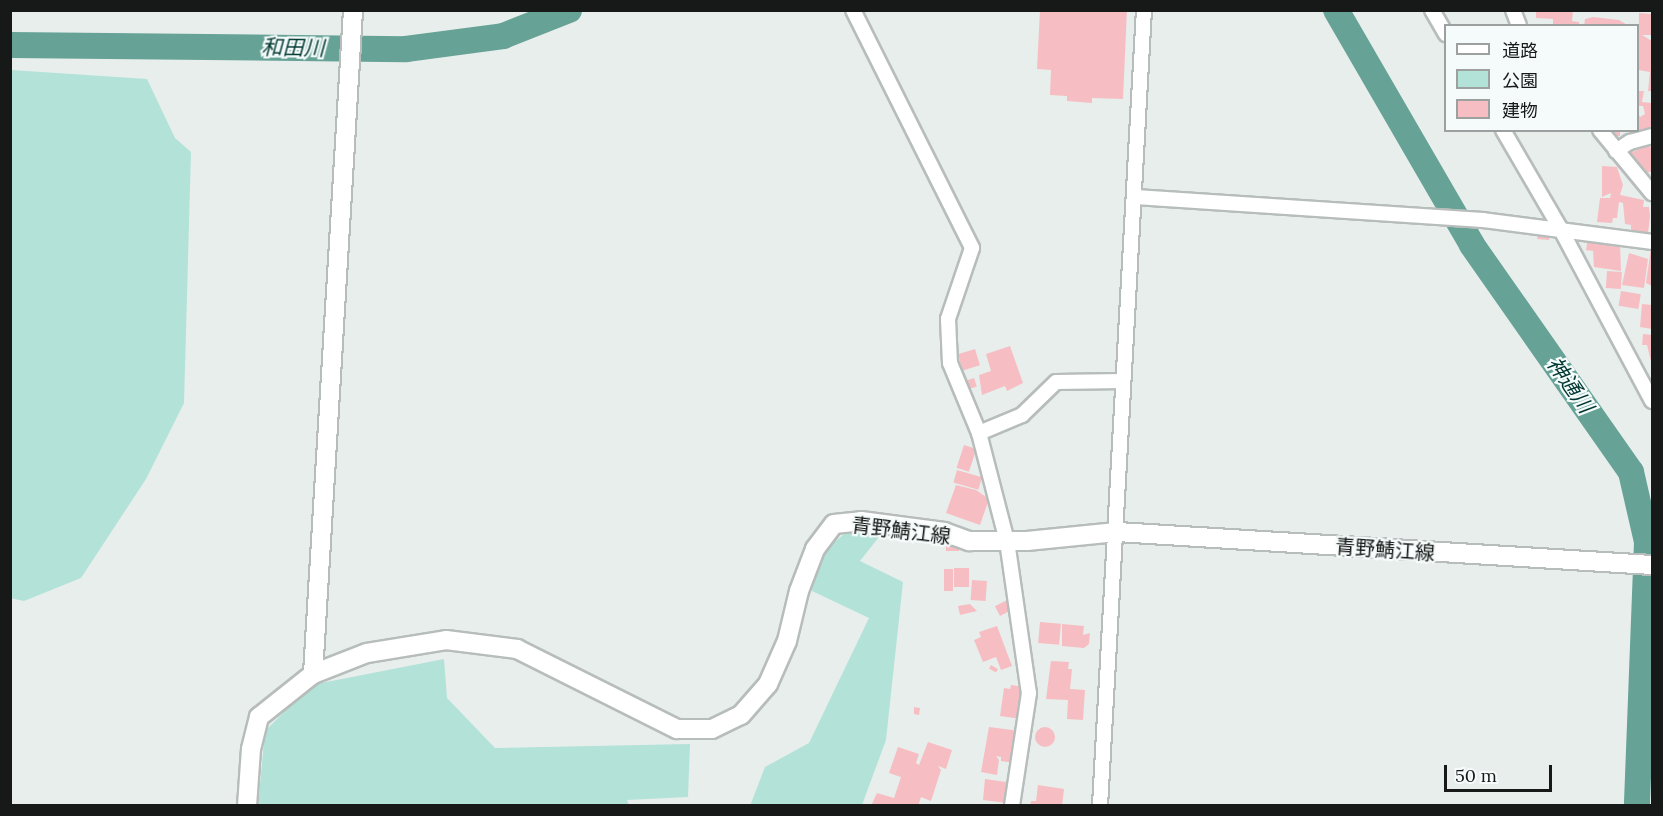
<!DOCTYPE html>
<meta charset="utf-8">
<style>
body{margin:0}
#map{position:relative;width:1663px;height:816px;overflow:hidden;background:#e8eeec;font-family:Lora,"Noto Sans JP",serif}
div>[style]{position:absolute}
.green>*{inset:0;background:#b3e2d8}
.river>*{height:26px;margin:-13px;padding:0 13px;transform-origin:13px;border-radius:13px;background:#66a296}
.building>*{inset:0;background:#f6bec3;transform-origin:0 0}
.round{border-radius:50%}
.roads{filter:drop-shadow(2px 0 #b7bdbb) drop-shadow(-2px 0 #b7bdbb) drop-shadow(0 2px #b7bdbb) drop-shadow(0 -2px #b7bdbb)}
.street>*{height:14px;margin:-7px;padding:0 7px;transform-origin:7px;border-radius:7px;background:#fff}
.secondary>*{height:18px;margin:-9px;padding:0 9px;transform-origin:9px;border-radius:9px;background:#fff}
span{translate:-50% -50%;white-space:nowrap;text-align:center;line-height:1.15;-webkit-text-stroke:4.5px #f5fbfa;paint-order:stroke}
.street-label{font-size:20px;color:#171918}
.water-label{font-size:21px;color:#003831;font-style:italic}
.frame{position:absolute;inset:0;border:12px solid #171918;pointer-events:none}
.legend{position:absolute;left:1444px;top:24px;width:195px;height:108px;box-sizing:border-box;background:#f5fbfa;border:2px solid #9ca1a0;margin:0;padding:8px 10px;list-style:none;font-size:18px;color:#171918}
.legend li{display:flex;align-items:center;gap:12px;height:30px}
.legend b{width:30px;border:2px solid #9ca1a0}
.scale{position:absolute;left:1444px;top:765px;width:108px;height:27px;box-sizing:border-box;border:3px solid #171918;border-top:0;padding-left:8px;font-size:18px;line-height:21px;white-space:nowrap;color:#171918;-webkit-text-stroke:4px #f5fbfa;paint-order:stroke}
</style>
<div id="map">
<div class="green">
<div style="clip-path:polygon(11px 70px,147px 79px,175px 138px,191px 152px,184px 403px,146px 479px,81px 578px,24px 601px,10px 598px)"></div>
<div style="clip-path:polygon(848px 531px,882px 533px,860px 561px,903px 582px,886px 740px,862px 805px,750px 806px,765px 767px,809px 743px,869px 618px,812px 591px,816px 557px)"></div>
<div style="clip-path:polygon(444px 659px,447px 698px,495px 748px,690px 744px,688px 797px,627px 800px,629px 805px,258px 806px,265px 731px,311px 685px)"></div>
</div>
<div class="river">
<div style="left:1336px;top:10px;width:272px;rotate:59.9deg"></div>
<div style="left:1472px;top:245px;width:277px;rotate:55deg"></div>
<div style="left:1631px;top:472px;width:72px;rotate:77.1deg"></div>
<div style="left:1647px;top:542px;width:264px;rotate:92.2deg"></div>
<div style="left:10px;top:45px;width:396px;rotate:0.6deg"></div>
<div style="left:406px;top:49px;width:98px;rotate:-7.6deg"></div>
<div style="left:503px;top:36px;width:71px;rotate:-21.5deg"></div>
</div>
<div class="building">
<div style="clip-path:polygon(1040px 10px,1127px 10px,1123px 99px,1092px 98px,1092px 103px,1067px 101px,1067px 96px,1050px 95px,1051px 70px,1037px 69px)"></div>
<div style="clip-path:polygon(1536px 10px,1573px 11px,1572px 21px,1579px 22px,1579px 26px,1553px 26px,1553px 19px,1536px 18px)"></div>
<div style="clip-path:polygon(1639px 13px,1652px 14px,1652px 35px,1642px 35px,1652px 41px,1652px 91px,1648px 91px,1650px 72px,1638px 70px)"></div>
<div style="clip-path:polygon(1593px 17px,1619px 20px,1629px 26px,1584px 26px,1585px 19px)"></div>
<div style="clip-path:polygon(1638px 91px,1644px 91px,1642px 102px,1652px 103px,1652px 130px,1638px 130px,1638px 114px,1640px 117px,1645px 114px,1643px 106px,1638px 106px)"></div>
<div style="left:1613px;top:130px;width:7px;height:6px"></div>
<div style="clip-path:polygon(1646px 146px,1652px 147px,1652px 171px,1644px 174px,1628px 154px)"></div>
<div style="clip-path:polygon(1602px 166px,1617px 167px,1623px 185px,1620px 195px,1644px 200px,1643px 207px,1649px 207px,1650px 216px,1648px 233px,1631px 231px,1631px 225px,1625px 224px,1623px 203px,1619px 202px,1617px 218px,1613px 218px,1612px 223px,1597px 222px,1600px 198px,1610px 198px,1611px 193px,1602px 197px)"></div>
<div style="left:1538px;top:231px;width:12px;height:8px;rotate:5deg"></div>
<div style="clip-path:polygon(1588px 238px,1620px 243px,1621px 271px,1594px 267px,1593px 251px,1586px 250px)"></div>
<div style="clip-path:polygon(1651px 248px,1652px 248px,1652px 286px,1646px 283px)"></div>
<div style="clip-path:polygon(1629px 253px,1648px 259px,1644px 288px,1622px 285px)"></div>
<div style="left:1607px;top:271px;width:15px;height:17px;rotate:4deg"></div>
<div style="left:1621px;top:291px;width:20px;height:15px;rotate:9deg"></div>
<div style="clip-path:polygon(1642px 304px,1652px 305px,1652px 329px,1640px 327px)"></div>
<div style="clip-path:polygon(1643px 334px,1652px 335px,1652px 366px,1647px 345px,1642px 345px)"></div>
<div style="clip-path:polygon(1010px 346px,1023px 383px,1007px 391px,1005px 386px,982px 395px,979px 375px,991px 371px,986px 354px)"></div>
<div style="left:975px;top:349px;width:17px;height:18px;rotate:73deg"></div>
<div style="left:974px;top:378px;width:9px;height:8px;rotate:72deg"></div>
<div style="left:964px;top:445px;width:13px;height:24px;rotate:18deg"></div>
<div style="left:957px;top:470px;width:26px;height:13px;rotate:16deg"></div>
<div style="clip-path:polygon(956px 485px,976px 490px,989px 499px,980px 525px,946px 513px)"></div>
<div style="clip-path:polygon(946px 544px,959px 545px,959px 551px,946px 551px)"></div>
<div style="left:969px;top:568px;width:19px;height:15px;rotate:90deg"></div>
<div style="left:944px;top:569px;width:9px;height:22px"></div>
<div style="left:972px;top:580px;width:15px;height:20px;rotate:4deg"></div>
<div style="left:1011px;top:598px;width:11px;height:18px;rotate:63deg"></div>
<div style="clip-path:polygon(970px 604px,977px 611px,960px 615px,958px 606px)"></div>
<div style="left:1040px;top:622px;width:21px;height:21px;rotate:5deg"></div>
<div style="clip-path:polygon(1062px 624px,1084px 626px,1083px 635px,1090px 633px,1089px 644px,1084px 648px,1062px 646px)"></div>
<div style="clip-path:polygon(997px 626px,1012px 666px,1001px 670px,996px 657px,983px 662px,974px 640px,981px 637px,979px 632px)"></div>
<div style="clip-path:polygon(1051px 661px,1069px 662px,1068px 669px,1072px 669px,1070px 689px,1085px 690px,1083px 720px,1067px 719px,1068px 700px,1046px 699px)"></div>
<div style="left:991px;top:665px;width:8px;height:4px;rotate:30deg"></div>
<div style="clip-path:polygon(1011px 685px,1024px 687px,1021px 719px,1000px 716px,1004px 688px,1010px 689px)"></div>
<div style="clip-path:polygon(914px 707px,920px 708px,919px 715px,914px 714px)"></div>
<div style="clip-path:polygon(989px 727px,1019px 731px,1015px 763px,1001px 761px,1001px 757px,996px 756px,999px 760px,997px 775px,981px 772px)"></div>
<div class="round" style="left:1035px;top:727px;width:20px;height:20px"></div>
<div style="clip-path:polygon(928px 742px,952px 750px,946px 769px,938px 766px,941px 770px,931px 801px,921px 797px,918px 806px,871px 806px,877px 793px,894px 798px,901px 777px,889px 773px,898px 747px,919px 754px,916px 763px,919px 765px)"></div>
<div style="clip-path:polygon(985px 779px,1013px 783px,1007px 803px,983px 800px)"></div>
<div style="clip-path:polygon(1038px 785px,1064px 789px,1062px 806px,1030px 806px,1031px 801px,1036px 801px)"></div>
</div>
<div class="roads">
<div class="street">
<div style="left:853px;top:10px;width:266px;rotate:63.4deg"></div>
<div style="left:972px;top:248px;width:75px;rotate:108.7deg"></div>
<div style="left:948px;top:319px;width:44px;rotate:87.4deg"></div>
<div style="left:950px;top:363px;width:76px;rotate:67.5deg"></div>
<div style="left:979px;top:433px;width:112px;rotate:75.5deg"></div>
<div style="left:1007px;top:541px;width:154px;rotate:81.8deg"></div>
<div style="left:1029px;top:693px;width:114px;rotate:98.6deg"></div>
<div style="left:1432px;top:10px;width:28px;rotate:60deg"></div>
<div style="left:1513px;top:10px;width:17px;rotate:69deg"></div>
<div style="left:1503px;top:130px;width:113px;rotate:59.8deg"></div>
<div style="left:1560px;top:228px;width:196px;rotate:62deg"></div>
<div style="left:1600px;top:130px;width:82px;rotate:50.5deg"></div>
<div style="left:1616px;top:151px;width:17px;rotate:-33deg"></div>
<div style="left:1630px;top:142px;width:23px;rotate:-15deg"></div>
<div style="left:1135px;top:197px;width:349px;rotate:3.8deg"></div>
<div style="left:1483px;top:220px;width:170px;rotate:7.4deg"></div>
<div style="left:979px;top:433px;width:47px;rotate:-22.7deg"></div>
<div style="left:1022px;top:415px;width:47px;rotate:-44.1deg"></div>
<div style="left:1056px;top:382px;width:67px;rotate:-0.9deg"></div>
<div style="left:1100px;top:806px;width:797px;rotate:-86.84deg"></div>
</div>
<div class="secondary">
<div style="left:313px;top:674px;width:665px;rotate:-86.55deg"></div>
<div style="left:247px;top:806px;width:57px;rotate:-86deg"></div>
<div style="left:251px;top:749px;width:33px;rotate:-76deg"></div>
<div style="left:259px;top:717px;width:69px;rotate:-38.5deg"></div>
<div style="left:313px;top:674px;width:58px;rotate:-21.3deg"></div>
<div style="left:367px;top:653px;width:80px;rotate:-9.3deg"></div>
<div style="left:446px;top:640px;width:72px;rotate:7.2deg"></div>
<div style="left:517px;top:649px;width:179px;rotate:26.6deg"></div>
<div style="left:677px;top:729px;width:35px"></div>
<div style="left:712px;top:729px;width:32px;rotate:-26deg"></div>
<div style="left:741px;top:715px;width:41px;rotate:-48.9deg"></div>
<div style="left:768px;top:684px;width:47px;rotate:-66.2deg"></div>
<div style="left:787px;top:641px;width:51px;rotate:-76.5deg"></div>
<div style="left:799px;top:591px;width:45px;rotate:-69.1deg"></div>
<div style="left:815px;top:549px;width:31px;rotate:-53deg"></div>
<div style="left:834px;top:524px;width:27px;rotate:-6deg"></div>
<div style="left:861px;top:521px;width:84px;rotate:7.5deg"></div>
<div style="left:944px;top:532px;width:27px;rotate:20deg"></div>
<div style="left:969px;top:541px;width:58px"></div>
<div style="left:1027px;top:541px;width:90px;rotate:-5.7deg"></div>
<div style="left:1117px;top:532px;width:536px;rotate:3.53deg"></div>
</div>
</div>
<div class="street-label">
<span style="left:901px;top:530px;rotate:7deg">青野鯖江線</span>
<span style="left:1385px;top:549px;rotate:4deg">青野鯖江線</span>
</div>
<div class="water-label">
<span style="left:293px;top:48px;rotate:1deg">和田川</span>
<span style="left:1570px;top:385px;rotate:55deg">神通川</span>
</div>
<div class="frame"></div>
<ul class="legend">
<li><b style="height:8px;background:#fff"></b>道路</li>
<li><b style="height:16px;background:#b3e2d8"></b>公園</li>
<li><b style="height:16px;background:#f6bec3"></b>建物</li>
</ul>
<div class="scale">50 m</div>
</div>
